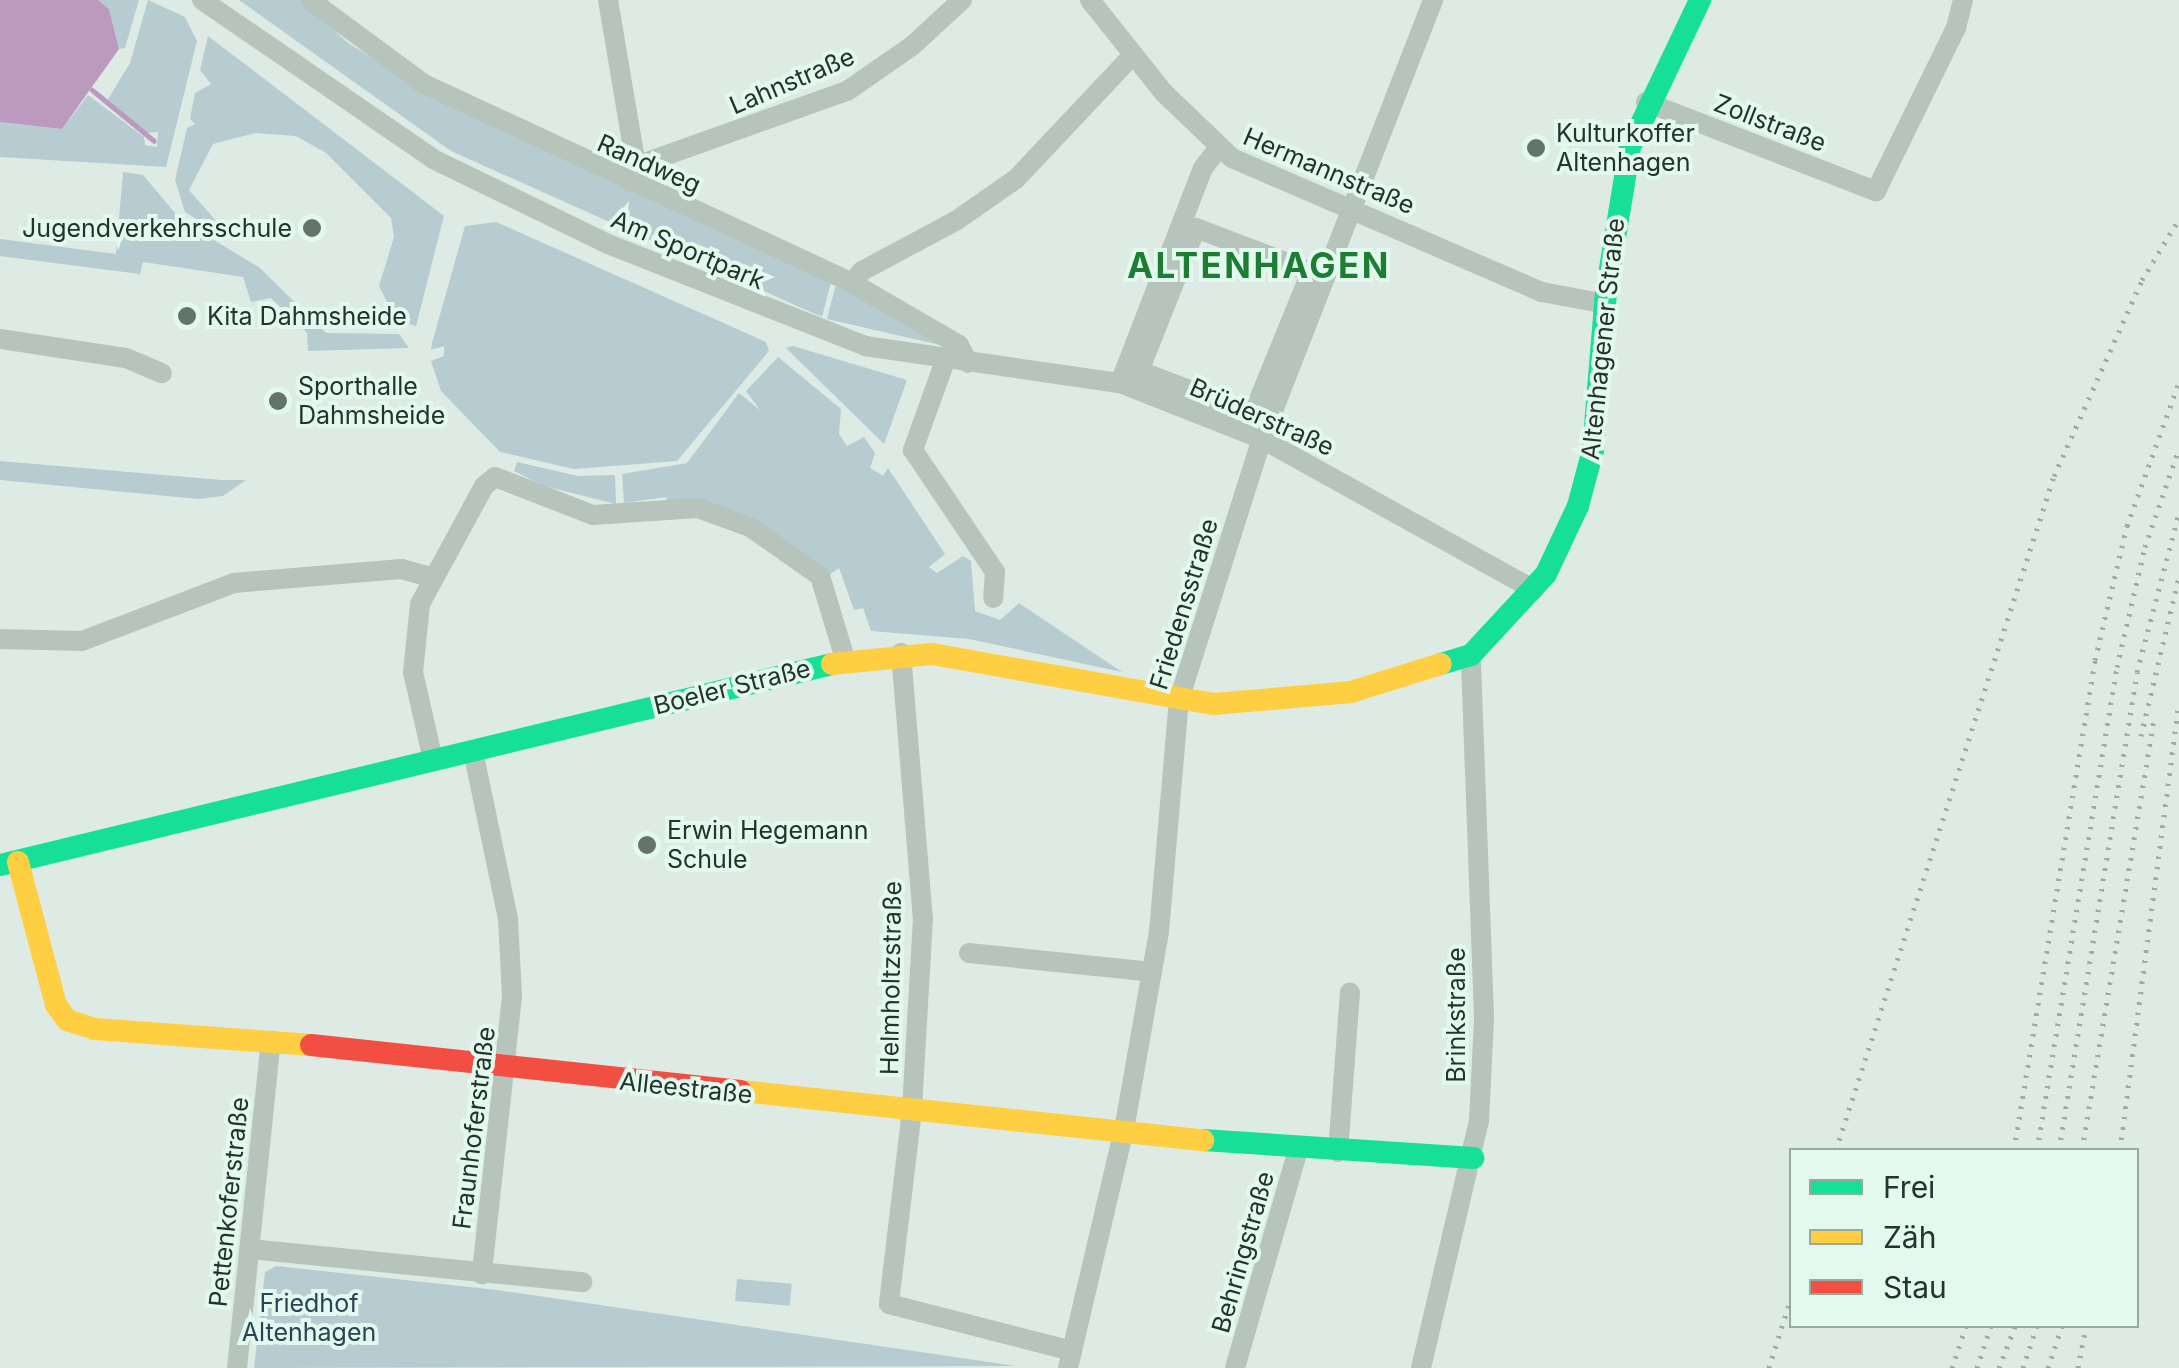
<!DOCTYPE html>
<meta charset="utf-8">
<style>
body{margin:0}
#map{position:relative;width:2179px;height:1368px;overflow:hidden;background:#ddebe4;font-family:Inter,sans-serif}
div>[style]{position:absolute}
.green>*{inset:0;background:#b6ccd0;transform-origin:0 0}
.water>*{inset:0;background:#bc99be}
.stream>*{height:5px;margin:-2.5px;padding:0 2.5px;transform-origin:2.5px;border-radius:2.5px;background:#bc99be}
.street>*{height:20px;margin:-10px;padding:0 10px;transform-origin:10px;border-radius:10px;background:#b6c4bc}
.fast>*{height:22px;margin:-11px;padding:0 11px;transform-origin:11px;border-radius:11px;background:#16e098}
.slow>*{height:22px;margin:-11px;padding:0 11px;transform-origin:11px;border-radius:11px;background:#ffcf43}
.jam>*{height:22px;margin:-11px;padding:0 11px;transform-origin:11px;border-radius:11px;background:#f24e42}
.rail>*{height:5px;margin-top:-2.5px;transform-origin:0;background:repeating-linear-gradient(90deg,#a1aba5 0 2.5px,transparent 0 10.5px)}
.dots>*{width:28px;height:28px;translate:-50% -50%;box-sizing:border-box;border:5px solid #e3f9ef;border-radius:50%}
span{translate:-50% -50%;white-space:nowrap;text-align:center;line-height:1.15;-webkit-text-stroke:8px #e3f9ef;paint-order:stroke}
.street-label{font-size:25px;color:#25342a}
.poi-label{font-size:25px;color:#25342a}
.left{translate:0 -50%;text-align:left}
.right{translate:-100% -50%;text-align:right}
.park-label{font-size:25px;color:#294452}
.district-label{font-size:35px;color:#1d7e33;font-weight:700;letter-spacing:2.5px}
.legend{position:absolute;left:1789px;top:1148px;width:350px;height:180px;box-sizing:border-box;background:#e3f9ef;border:2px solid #97aaa0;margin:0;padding:12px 18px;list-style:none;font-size:30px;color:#25342a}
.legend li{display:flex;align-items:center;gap:20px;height:50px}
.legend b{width:50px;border:2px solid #97aaa0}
</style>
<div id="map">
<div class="green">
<div style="clip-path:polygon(98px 0,139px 0,125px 48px,119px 49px,109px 9px)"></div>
<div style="clip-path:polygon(148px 0,185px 17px,197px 41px,166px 167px,0 157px,0 122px,62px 129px,88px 95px,144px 137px,145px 145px,157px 147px,158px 132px,147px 133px,107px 101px,130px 63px)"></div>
<div style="clip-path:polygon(239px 0,301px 0,348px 43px,445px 104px,831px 282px,822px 317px,451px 151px)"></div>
<div style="clip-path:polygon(208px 36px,444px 216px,416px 326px,396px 320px,379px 286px,394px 237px,391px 218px,326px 153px,296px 136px,255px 133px,213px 144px,189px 190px,217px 222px,211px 228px,185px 212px,175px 180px,187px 128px,195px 124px,190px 119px,195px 93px,211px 84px,200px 70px)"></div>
<div style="clip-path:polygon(123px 172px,143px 175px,181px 220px,260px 268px,326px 333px,399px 334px,409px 348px,308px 351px,307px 333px,271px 298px,251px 302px,243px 277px,143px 262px,140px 274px,0 256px,0 239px,116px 254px)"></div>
<div style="clip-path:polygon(496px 222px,766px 342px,769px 351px,677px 461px,574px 469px,500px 452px,441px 391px,431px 361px,444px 356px,444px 346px,431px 350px,432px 343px,465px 226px)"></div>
<div style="clip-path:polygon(836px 284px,940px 345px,827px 319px)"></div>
<div style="clip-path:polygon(793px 346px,907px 380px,884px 444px,786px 348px)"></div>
<div style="clip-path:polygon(778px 357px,841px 409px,839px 434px,847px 446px,864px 437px,875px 453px,870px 468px,883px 476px,888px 468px,945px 554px,929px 567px,937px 573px,963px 556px,971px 561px,975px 611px,1000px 620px,1019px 603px,1122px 672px,969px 639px,871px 631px,863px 608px,854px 610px,839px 568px,829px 575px,768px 529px,668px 504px,666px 497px,624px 503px,622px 474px,687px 463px,739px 393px,760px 410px,746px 391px)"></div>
<div style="clip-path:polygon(0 461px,222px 480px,246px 480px,223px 496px,198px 499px,0 480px)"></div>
<div style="clip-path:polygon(517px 462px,578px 476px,615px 475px,616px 504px,544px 486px,514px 471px)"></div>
<div style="clip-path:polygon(276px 1266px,497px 1290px,1016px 1366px,254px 1368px,265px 1272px)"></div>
<div style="left:737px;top:1279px;width:55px;height:22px;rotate:5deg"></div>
</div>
<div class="water">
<div style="clip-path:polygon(0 0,98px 0,109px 9px,119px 49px,62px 129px,0 122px)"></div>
</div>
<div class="stream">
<div style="left:92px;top:90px;width:80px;rotate:39.4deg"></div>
</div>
<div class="street">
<div style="left:202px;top:0;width:280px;rotate:34.5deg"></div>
<div style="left:433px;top:159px;width:195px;rotate:25.9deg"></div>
<div style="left:608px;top:244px;width:277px;rotate:21.6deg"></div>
<div style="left:865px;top:346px;width:258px;rotate:8.3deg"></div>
<div style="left:1120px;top:383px;width:153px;rotate:21.5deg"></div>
<div style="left:1262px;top:439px;width:311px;rotate:29deg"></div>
<div style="left:310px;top:0;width:142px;rotate:36.4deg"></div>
<div style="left:424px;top:84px;width:472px;rotate:24.9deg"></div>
<div style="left:852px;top:283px;width:124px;rotate:30.1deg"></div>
<div style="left:959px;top:345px;width:20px;rotate:63deg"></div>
<div style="left:608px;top:0;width:168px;rotate:80.4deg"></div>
<div style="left:1090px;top:0;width:119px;rotate:51.5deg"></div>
<div style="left:1164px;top:93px;width:94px;rotate:43.7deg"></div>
<div style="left:1232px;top:158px;width:338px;rotate:23.4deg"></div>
<div style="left:1542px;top:292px;width:65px;rotate:10.6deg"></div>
<div style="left:1646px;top:102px;width:247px;rotate:21.2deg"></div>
<div style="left:1876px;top:191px;width:182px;rotate:-63.9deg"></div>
<div style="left:1956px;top:28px;width:29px;rotate:-76deg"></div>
<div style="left:630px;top:182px;width:17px;rotate:-69deg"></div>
<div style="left:636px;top:166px;width:224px;rotate:-19.6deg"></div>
<div style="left:847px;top:91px;width:79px;rotate:-34.7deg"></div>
<div style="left:912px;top:46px;width:68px;rotate:-42.6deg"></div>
<div style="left:1196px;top:228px;width:123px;rotate:20.9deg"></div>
<div style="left:1311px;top:272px;width:153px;rotate:112.2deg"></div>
<div style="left:1253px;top:414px;width:122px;rotate:-159.3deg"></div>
<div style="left:1139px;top:371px;width:154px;rotate:-68.3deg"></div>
<div style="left:852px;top:283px;width:16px;rotate:-50deg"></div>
<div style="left:862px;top:271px;width:108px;rotate:-28.2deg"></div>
<div style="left:957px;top:220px;width:72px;rotate:-34.8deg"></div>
<div style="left:1016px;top:179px;width:169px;rotate:-46.7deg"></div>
<div style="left:0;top:339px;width:127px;rotate:8.6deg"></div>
<div style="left:126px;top:358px;width:39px;rotate:23deg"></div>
<div style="left:945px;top:361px;width:95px;rotate:109.8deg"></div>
<div style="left:913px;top:450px;width:147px;rotate:56.1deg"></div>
<div style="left:995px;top:572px;width:26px;rotate:94deg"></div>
<div style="left:1120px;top:383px;width:230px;rotate:-68.9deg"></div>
<div style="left:1203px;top:168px;width:23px;rotate:-52deg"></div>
<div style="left:0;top:639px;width:82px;rotate:1.4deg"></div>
<div style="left:82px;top:641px;width:163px;rotate:-20.9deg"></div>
<div style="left:234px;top:583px;width:168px;rotate:-4.8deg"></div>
<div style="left:401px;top:569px;width:31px;rotate:15deg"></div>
<div style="left:901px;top:653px;width:266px;rotate:85.3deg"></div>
<div style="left:923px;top:918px;width:192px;rotate:93.3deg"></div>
<div style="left:912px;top:1110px;width:195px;rotate:96.8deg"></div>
<div style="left:889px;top:1304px;width:189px;rotate:14.4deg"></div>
<div style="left:473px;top:751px;width:172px;rotate:78.2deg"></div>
<div style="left:508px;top:919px;width:77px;rotate:87deg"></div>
<div style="left:512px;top:996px;width:280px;rotate:96.2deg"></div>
<div style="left:433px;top:760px;width:90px;rotate:-102.8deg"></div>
<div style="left:413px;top:672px;width:68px;rotate:-84.1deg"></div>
<div style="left:420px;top:604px;width:134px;rotate:-61.5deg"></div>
<div style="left:484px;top:486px;width:14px;rotate:-39deg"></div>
<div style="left:495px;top:477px;width:105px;rotate:21.2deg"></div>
<div style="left:593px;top:515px;width:105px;rotate:-3.8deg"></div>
<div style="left:698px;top:508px;width:55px;rotate:20.1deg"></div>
<div style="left:750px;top:527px;width:85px;rotate:35deg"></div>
<div style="left:820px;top:576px;width:87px;rotate:73.2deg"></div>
<div style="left:969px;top:953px;width:184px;rotate:5.9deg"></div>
<div style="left:1338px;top:1152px;width:160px;rotate:-85.7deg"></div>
<div style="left:250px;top:1249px;width:334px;rotate:5.7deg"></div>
<div style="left:237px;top:1368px;width:329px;rotate:-84.1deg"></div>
<div style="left:1068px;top:1368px;width:244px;rotate:-76.8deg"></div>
<div style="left:1124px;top:1130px;width:201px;rotate:-80deg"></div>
<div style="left:1159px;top:932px;width:233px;rotate:-85.1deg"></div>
<div style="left:1179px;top:700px;width:274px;rotate:-72.4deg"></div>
<div style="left:1262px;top:439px;width:471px;rotate:-68.7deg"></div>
<div style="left:1235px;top:1368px;width:227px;rotate:-73.9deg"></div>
<div style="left:1421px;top:1368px;width:254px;rotate:-76.8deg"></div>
<div style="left:1479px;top:1121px;width:104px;rotate:-87.2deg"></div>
<div style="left:1484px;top:1017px;width:362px;rotate:-92.1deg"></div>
</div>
<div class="fast">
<div style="left:1441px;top:664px;width:31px;rotate:-17deg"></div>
<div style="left:1471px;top:655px;width:110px;rotate:-47.2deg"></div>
<div style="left:1546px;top:574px;width:75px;rotate:-64.8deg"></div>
<div style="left:1578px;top:506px;width:58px;rotate:-75deg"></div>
<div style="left:1593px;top:450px;width:158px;rotate:-85.3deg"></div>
<div style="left:1606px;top:293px;width:148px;rotate:-80.7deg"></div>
<div style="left:1630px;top:147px;width:163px;rotate:-64.5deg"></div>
<div style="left:0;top:865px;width:856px;rotate:-13.58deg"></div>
<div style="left:1203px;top:1140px;width:271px;rotate:3.8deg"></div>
</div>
<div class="slow">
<div style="left:832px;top:664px;width:100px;rotate:-5.7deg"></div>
<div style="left:932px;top:654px;width:286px;rotate:10.1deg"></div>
<div style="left:1214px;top:704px;width:138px;rotate:-5deg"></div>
<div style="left:1351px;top:692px;width:94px;rotate:-17.3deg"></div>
<div style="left:18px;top:862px;width:148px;rotate:75.1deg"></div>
<div style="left:56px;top:1005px;width:19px;rotate:54deg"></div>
<div style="left:67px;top:1020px;width:28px;rotate:18deg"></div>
<div style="left:94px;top:1029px;width:218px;rotate:4.2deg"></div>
<div style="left:741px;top:1091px;width:465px;rotate:6.1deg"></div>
</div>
<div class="jam">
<div style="left:311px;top:1045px;width:432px;rotate:6.1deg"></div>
</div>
<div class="rail">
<div style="left:2141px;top:736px;width:163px;rotate:-76.6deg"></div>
<div style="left:1836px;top:1150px;width:708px;rotate:-72.08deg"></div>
<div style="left:2054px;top:476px;width:215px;rotate:-65.8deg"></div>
<div style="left:2142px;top:280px;width:71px;rotate:-58.8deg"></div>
<div style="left:2014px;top:1150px;width:497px;rotate:-80.6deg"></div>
<div style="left:2095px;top:660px;width:138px;rotate:-76.6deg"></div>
<div style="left:2127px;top:526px;width:153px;rotate:-70.1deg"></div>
<div style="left:2037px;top:1150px;width:490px;rotate:-80.6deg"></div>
<div style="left:2117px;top:667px;width:123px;rotate:-76.9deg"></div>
<div style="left:2145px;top:547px;width:105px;rotate:-71deg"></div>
<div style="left:2059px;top:1150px;width:484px;rotate:-80.7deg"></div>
<div style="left:2137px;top:672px;width:164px;rotate:-75.2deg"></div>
<div style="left:2082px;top:1150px;width:434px;rotate:-80.5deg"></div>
<div style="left:2120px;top:1150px;width:450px;rotate:-82.5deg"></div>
<div style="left:1769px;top:1368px;width:77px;rotate:-72.5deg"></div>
<div style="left:1952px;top:1368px;width:44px;rotate:-71.6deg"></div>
<div style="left:1977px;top:1368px;width:44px;rotate:-71.6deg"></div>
<div style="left:1999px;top:1368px;width:45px;rotate:-69.1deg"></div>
<div style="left:2023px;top:1368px;width:44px;rotate:-71.6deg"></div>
<div style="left:2048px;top:1368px;width:44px;rotate:-71.6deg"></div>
<div style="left:2078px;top:1368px;width:43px;rotate:-79.2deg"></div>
</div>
<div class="dots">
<div style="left:1536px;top:148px;background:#65746b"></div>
<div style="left:312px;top:228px;background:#65746b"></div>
<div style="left:187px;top:316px;background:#65746b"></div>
<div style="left:278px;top:401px;background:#65746b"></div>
<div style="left:647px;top:845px;background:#65746b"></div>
</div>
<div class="street-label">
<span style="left:792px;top:81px;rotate:-23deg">Lahnstraße</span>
<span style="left:1770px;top:123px;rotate:21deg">Zollstraße</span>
<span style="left:649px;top:164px;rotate:24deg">Randweg</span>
<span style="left:1329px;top:171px;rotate:23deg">Hermannstraße</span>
<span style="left:688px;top:250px;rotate:23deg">Am Sportpark</span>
<span style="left:1603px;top:339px;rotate:-84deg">Altenhagener Straße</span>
<span style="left:1262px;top:417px;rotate:24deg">Brüderstraße</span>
<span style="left:1184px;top:604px;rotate:-73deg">Friedensstraße</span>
<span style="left:732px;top:687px;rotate:-14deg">Boeler Straße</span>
<span style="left:891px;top:978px;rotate:-89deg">Helmholtzstraße</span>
<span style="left:1456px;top:1015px;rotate:-90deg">Brinkstraße</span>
<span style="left:686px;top:1088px;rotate:6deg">Alleestraße</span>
<span style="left:474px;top:1128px;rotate:-83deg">Fraunhoferstraße</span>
<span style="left:229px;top:1202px;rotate:-84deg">Pettenkoferstraße</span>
<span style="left:1243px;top:1252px;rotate:-74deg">Behringstraße</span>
</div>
<div class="poi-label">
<span class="left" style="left:1556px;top:148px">Kulturkoffer<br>Altenhagen</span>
<span class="right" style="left:292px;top:228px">Jugendverkehrsschule</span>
<span class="left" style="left:207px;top:316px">Kita Dahmsheide</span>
<span class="left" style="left:298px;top:401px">Sporthalle<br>Dahmsheide</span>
<span class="left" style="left:667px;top:845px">Erwin Hegemann<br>Schule</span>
</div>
<div class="park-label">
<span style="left:309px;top:1318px">Friedhof<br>Altenhagen</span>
</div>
<div class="district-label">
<span style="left:1259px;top:265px">ALTENHAGEN</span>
</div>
<ul class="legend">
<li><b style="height:12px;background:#16e098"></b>Frei</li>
<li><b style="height:12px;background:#ffcf43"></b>Zäh</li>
<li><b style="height:12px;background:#f24e42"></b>Stau</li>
</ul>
</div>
